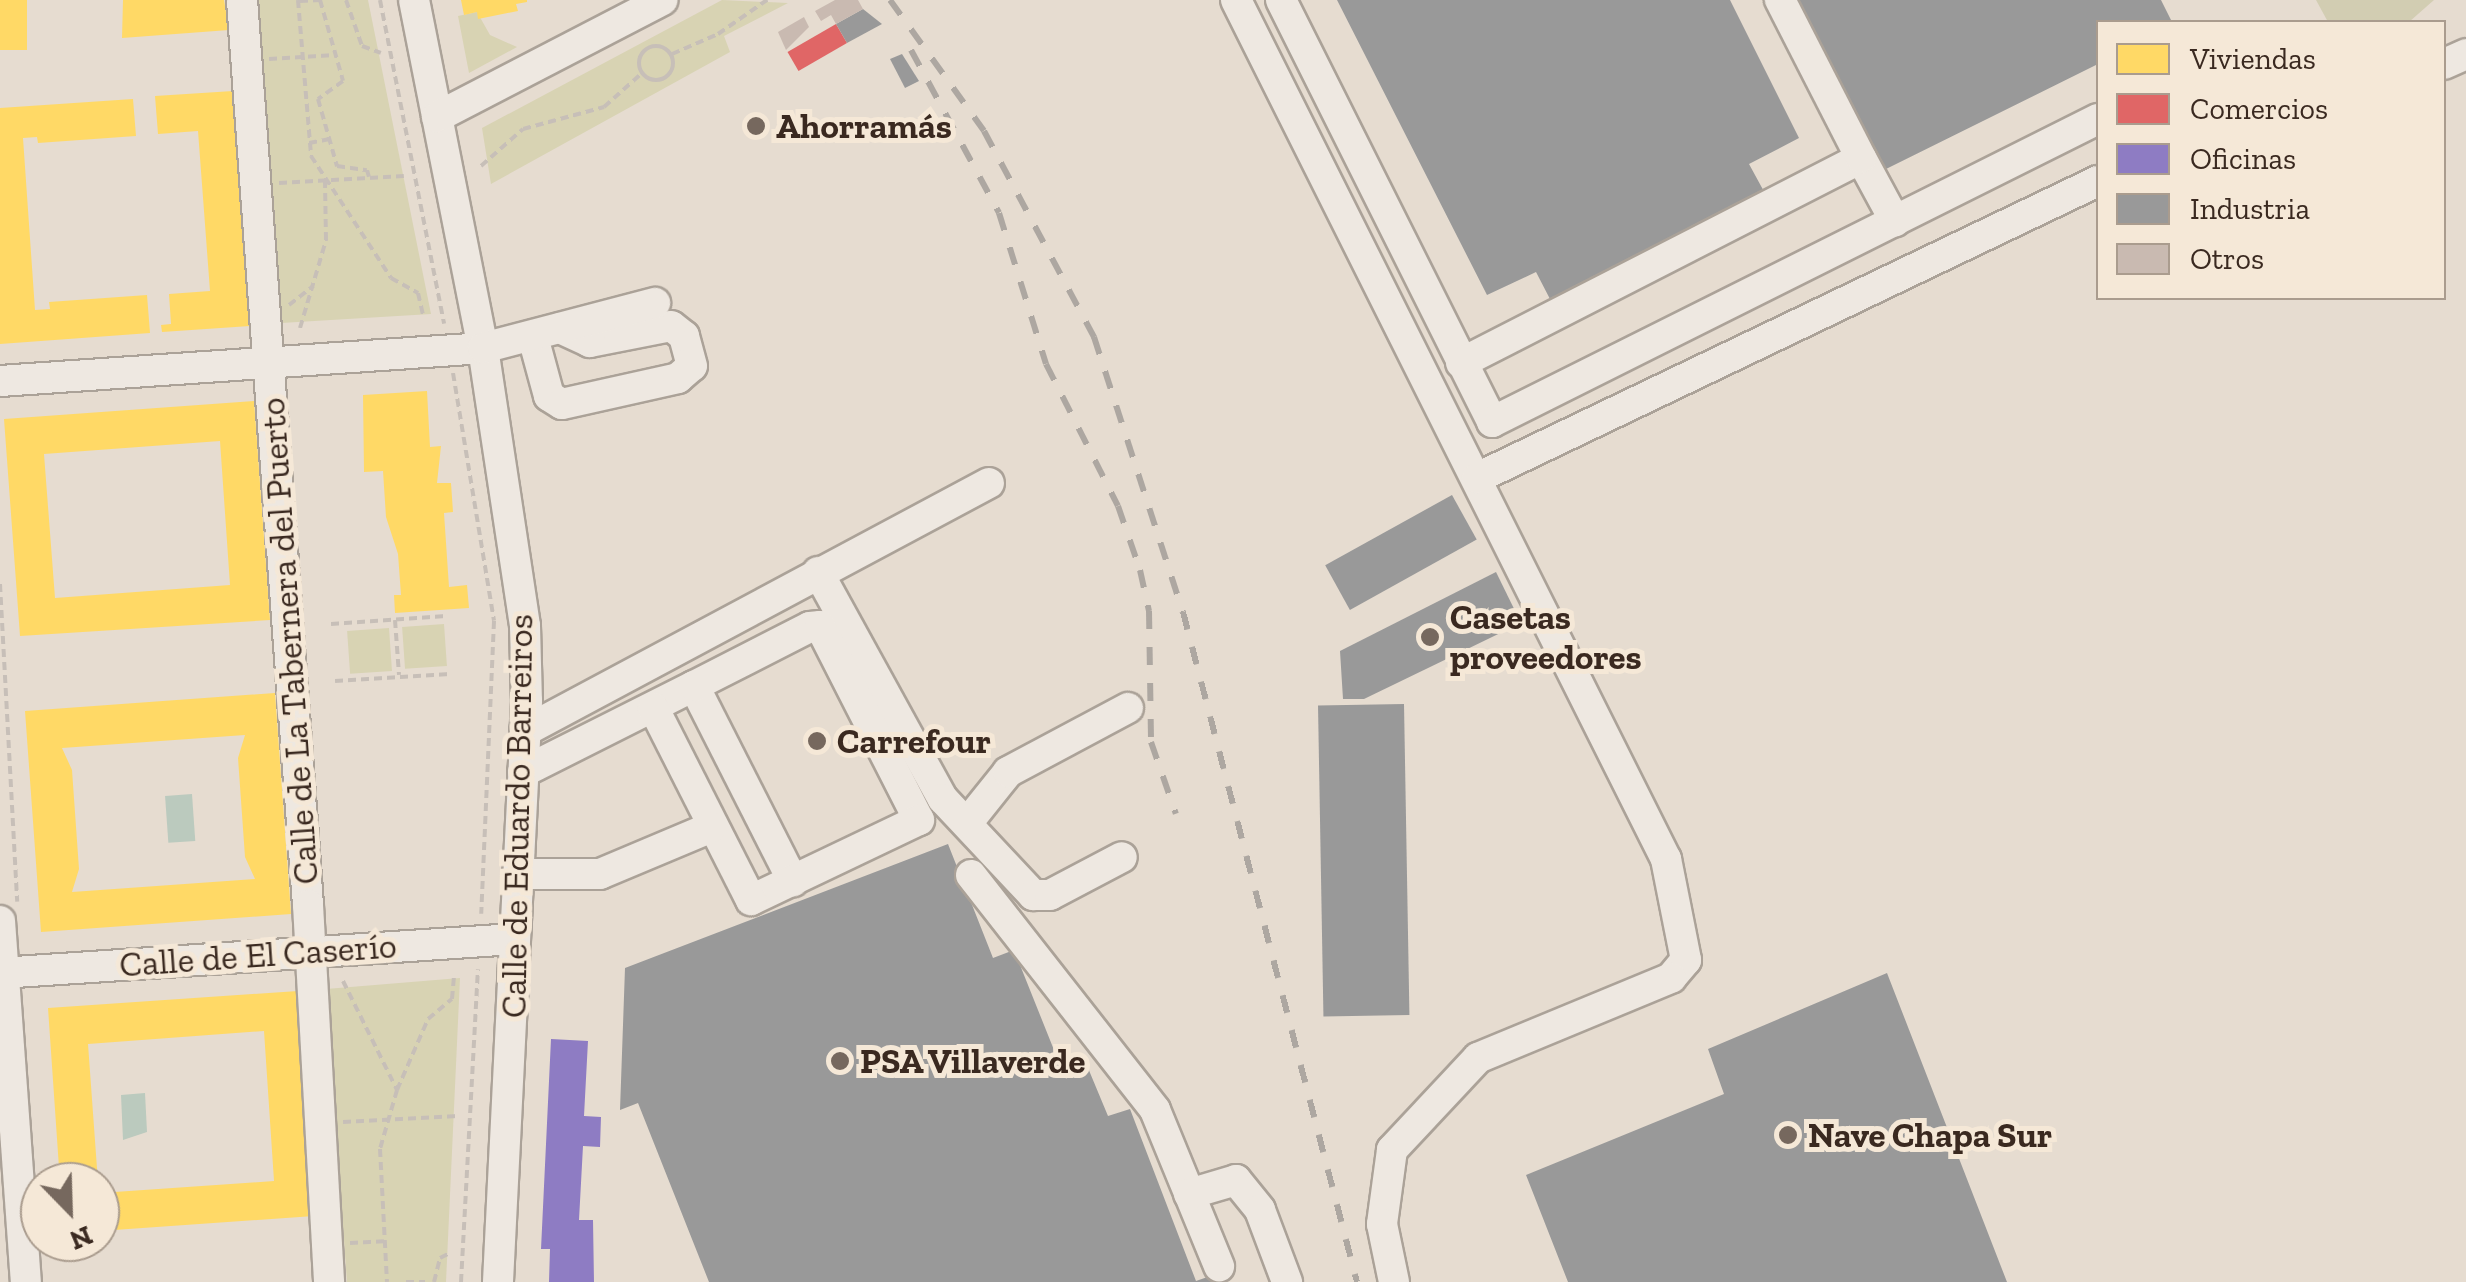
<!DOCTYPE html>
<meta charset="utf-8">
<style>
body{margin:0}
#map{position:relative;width:2466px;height:1282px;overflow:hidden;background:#e6dcd0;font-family:"Zilla Slab",serif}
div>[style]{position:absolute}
.green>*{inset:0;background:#d8d3b3;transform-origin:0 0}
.cemetery>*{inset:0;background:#d2cdb2}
.water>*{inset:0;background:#bbcabe;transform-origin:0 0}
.homes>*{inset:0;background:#ffd966;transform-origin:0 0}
.shops>*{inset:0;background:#e06666;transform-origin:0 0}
.offices>*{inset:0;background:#8e7cc3}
.industry>*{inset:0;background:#999;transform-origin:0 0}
.building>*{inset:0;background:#c9bab1}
.path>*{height:4px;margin-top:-2px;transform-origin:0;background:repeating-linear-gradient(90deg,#c7bfb8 0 8px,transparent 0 13px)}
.path>.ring{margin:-2px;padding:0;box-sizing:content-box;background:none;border:4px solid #c7bfb8;border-radius:50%}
.roads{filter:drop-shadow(2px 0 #aba298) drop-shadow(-2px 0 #aba298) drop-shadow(0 2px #aba298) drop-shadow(0 -2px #aba298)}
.minor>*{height:30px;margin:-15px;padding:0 15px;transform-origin:15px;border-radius:15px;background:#eee8e1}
.rail>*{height:6px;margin-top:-3px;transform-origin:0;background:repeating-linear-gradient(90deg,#ada7a1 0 18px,transparent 0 36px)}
.dots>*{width:28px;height:28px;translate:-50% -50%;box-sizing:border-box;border:5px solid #f5e8d7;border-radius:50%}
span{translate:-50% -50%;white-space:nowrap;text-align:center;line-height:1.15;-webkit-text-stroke:10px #f5e8d7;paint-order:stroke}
.poi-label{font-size:35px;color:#3a2920;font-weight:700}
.left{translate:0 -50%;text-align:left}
.street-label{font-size:35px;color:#3a2920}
.legend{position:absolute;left:2096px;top:20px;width:350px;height:280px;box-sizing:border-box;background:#f5e8d7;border:2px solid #aa9c8e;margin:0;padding:12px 18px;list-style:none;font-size:30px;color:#3a2920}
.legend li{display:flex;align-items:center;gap:20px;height:50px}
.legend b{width:50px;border:2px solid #aa9c8e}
.north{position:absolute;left:20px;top:1162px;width:100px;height:100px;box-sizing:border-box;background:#f5e8d7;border:2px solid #aa9c8e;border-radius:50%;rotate:157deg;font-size:28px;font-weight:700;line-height:40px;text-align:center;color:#3a2920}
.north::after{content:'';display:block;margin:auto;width:35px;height:45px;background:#76685e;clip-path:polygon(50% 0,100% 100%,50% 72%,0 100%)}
</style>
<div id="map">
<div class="green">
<div style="clip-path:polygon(258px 0,368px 0,431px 314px,281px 323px)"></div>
<div style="clip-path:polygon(722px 0,788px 3px,724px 36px,730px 52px,491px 184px,482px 128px)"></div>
<div style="clip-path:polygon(477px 12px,490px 35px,517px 47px,469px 73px,458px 16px)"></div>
<div style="left:444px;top:624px;width:42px;height:42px;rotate:86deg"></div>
<div style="left:389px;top:628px;width:43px;height:42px;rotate:86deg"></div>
<div style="clip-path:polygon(460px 978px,446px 1282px,347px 1282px,326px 989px)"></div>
</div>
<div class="cemetery">
<div style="clip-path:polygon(2316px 0,2434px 0,2409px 22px,2328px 22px)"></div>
</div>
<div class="water">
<div style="left:192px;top:794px;width:47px;height:27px;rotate:86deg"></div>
<div style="clip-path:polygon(145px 1093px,147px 1132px,123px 1140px,121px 1095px)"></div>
</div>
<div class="homes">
<div style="left:0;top:0;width:27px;height:50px"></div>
<div style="clip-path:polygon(123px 0,224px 0,229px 30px,122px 38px)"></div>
<div style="clip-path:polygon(461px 0,527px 0,527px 2px,516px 4px,518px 11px,478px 19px,477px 12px,464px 15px)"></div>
<div style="clip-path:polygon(233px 91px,250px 326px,162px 332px,161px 325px,171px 324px,169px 294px,210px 291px,198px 131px,158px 134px,155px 96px)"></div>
<div style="clip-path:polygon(133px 99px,136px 136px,38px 143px,37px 137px,23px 138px,35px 310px,50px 309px,49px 302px,147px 295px,150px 333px,0 344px,0 108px)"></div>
<div style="clip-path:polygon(427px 391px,430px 447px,441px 446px,437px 483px,451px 483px,453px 512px,444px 513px,449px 587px,467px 585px,469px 608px,395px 613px,394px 595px,401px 595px,398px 554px,386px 517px,383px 471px,364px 472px,363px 395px)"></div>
<div style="clip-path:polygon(evenodd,254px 401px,270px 620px,20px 636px,4px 419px,254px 401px,220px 441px,230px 585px,55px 598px,44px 454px,220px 441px)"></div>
<div style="clip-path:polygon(evenodd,275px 693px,291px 914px,41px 932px,25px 711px,275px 693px,245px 735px,238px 758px,245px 857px,255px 879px,72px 892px,79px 869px,72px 770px,62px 748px,245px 735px)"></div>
<div style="clip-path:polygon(298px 991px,314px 1216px,100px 1231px,100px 1193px,274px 1181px,264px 1031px,88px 1044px,98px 1182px,60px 1182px,48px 1008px)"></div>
</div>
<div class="shops">
<div style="left:836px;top:24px;width:22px;height:56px;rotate:60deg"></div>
</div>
<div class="offices">
<div style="clip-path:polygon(551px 1039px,588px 1041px,584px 1116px,601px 1117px,600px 1147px,583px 1146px,579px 1220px,593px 1220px,594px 1282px,549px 1282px,550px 1249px,541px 1249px)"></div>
</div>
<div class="industry">
<div style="clip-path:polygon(1337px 0,1730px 0,1799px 138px,1749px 164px,1767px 197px,1551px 301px,1536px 272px,1487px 295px)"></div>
<div style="clip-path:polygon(1799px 0,2161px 0,2172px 22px,2098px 22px,2098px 64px,1884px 170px)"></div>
<div style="clip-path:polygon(863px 9px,882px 24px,847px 43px,836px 24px)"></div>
<div style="clip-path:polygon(902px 54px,919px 81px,905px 88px,890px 59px)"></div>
<div style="left:1452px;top:495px;width:51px;height:145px;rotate:61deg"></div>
<div style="clip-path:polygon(1496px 572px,1521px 623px,1364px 699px,1343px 699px,1340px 651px)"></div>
<div style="left:1404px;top:704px;width:311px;height:86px;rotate:89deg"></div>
<div style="clip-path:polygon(948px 844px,993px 958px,1014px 950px,1060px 1065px,1083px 1056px,1108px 1116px,1130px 1109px,1196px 1281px,1219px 1273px,1223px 1282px,709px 1282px,638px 1103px,620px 1110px,625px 968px)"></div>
<div style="clip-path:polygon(1887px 973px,2007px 1282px,1568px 1282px,1526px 1175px,1724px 1094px,1708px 1049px)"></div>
</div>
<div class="building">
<div style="clip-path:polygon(835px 0,858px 0,863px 9px,836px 24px,831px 15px,821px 21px,815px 11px)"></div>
<div style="clip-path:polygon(804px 17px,809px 27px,786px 50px,778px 32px)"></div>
</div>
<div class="path">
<div style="left:298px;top:0;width:157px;rotate:85.2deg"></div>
<div style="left:311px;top:156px;width:146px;rotate:56.7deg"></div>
<div style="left:391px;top:278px;width:31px;rotate:29deg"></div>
<div style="left:418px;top:293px;width:22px;rotate:77deg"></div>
<div style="left:320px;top:0;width:84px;rotate:74.1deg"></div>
<div style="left:343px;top:81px;width:31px;rotate:144deg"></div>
<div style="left:318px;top:99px;width:70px;rotate:74.2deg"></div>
<div style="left:337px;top:166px;width:30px;rotate:8deg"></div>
<div style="left:367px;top:170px;width:7px;rotate:74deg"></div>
<div style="left:346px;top:0;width:49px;rotate:70.8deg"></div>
<div style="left:362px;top:46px;width:20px;rotate:20deg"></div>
<div style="left:380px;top:0;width:330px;rotate:78.8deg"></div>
<div style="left:300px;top:1px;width:21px;rotate:-3deg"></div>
<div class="ring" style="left:639px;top:46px;width:30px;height:30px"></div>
<div style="left:672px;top:54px;width:50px;rotate:-23.5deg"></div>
<div style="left:718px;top:34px;width:60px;rotate:-34.8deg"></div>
<div style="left:269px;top:59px;width:66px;rotate:-3.5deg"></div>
<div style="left:309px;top:143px;width:20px;rotate:-11deg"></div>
<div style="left:481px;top:166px;width:56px;rotate:-41.4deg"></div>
<div style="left:523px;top:129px;width:84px;rotate:-15.2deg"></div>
<div style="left:604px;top:107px;width:51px;rotate:-41.8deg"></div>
<div style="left:279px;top:183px;width:125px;rotate:-3.2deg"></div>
<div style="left:289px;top:305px;width:31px;rotate:-38deg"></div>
<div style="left:300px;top:328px;width:92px;rotate:-73.5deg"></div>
<div style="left:326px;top:240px;width:58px;rotate:-91deg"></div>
<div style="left:453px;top:373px;width:251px;rotate:80.6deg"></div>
<div style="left:494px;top:621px;width:293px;rotate:92.5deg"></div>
<div style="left:0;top:584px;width:318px;rotate:86.9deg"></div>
<div style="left:395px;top:620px;width:55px;rotate:85.8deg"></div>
<div style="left:331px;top:624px;width:115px;rotate:-4deg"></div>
<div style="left:335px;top:681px;width:115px;rotate:-3.5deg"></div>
<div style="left:343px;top:981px;width:122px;rotate:63.6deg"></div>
<div style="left:397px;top:1090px;width:61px;rotate:106.1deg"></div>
<div style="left:380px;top:1149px;width:133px;rotate:87deg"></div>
<div style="left:397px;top:1090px;width:77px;rotate:-66.4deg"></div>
<div style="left:428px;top:1019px;width:31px;rotate:-40deg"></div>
<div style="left:452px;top:999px;width:25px;rotate:-85deg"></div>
<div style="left:343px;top:1122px;width:115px;rotate:-3deg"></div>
<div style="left:350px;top:1243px;width:34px;rotate:-3deg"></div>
<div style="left:406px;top:1282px;width:19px"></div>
<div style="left:434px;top:1282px;width:25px;rotate:-76deg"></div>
<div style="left:440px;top:1258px;width:11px;rotate:-27deg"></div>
<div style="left:461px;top:1282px;width:313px;rotate:-86.9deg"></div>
</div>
<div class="roads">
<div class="minor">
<div style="left:242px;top:0;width:907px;rotate:85.83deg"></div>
<div style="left:308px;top:905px;width:378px;rotate:86.8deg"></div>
<div style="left:414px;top:0;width:355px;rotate:78.8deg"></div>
<div style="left:483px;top:348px;width:281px;rotate:81.4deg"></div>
<div style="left:525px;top:626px;width:75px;rotate:88.5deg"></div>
<div style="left:527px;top:701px;width:582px;rotate:92.86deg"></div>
<div style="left:1236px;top:0;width:961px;rotate:63.41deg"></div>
<div style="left:1666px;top:859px;width:103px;rotate:78.8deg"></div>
<div style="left:1686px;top:960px;width:23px;rotate:130deg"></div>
<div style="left:1671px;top:978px;width:209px;rotate:157.5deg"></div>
<div style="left:1478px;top:1058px;width:126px;rotate:133.1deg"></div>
<div style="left:1392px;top:1150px;width:75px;rotate:97.7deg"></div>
<div style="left:1382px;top:1224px;width:59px;rotate:78.3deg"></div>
<div style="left:1281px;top:0;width:472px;rotate:63.4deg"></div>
<div style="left:1492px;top:422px;width:678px;rotate:-26.57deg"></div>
<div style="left:2444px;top:64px;width:24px;rotate:-24deg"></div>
<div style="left:437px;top:117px;width:254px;rotate:-27.4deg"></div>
<div style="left:1861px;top:158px;width:72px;rotate:61.6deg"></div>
<div style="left:533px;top:337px;width:61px;rotate:74.8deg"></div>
<div style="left:549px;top:396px;width:15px;rotate:32deg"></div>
<div style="left:562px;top:404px;width:119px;rotate:-12.6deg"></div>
<div style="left:678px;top:378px;width:18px;rotate:-41deg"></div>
<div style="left:692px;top:366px;width:31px;rotate:-105deg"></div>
<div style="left:684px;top:336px;width:16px;rotate:-142deg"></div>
<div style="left:671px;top:326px;width:83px;rotate:168.8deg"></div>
<div style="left:590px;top:342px;width:33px;rotate:-155deg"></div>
<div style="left:1461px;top:363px;width:449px;rotate:-27.1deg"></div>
<div style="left:1861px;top:158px;width:178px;rotate:-117.1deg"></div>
<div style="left:0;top:381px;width:484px;rotate:-3.9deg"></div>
<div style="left:483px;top:348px;width:178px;rotate:-14.7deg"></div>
<div style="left:1477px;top:478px;width:688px;rotate:-25.56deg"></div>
<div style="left:818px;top:572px;width:259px;rotate:61.2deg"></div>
<div style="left:943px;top:799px;width:132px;rotate:46.8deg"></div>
<div style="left:1033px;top:895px;width:17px"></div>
<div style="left:1050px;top:895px;width:81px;rotate:-27.8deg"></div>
<div style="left:694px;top:686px;width:219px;rotate:63.1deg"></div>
<div style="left:525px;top:731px;width:526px;rotate:-28.12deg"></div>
<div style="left:523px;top:772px;width:191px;rotate:-26.7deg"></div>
<div style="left:694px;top:686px;width:130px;rotate:-27deg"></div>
<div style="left:810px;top:627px;width:10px;rotate:-6deg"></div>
<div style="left:820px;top:626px;width:218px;rotate:63deg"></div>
<div style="left:919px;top:820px;width:186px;rotate:154.5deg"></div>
<div style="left:751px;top:900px;width:216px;rotate:-116.9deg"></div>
<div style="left:968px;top:822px;width:64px;rotate:-51.3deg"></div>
<div style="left:1008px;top:772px;width:136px;rotate:-28.1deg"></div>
<div style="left:518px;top:874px;width:82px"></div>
<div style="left:600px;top:874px;width:121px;rotate:-22.8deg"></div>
<div style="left:971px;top:875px;width:298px;rotate:51.9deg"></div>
<div style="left:1155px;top:1110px;width:169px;rotate:67.7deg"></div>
<div style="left:0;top:921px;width:362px;rotate:85.9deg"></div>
<div style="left:0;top:973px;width:516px;rotate:-3.78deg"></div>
<div style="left:1189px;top:1194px;width:49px;rotate:-16.6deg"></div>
<div style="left:1236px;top:1180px;width:38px;rotate:51deg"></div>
<div style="left:1260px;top:1210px;width:77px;rotate:69.4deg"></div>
</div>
</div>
<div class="rail">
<div style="left:890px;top:0;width:161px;rotate:54.3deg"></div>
<div style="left:984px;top:131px;width:234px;rotate:61.9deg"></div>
<div style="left:1094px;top:337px;width:289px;rotate:72.1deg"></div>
<div style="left:1183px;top:612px;width:692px;rotate:75.44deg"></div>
<div style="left:911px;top:50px;width:185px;rotate:61.6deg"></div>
<div style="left:999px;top:213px;width:158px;rotate:72.7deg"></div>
<div style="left:1046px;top:364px;width:159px;rotate:63.1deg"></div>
<div style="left:1118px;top:506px;width:68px;rotate:71deg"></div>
<div style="left:1140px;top:570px;width:42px;rotate:77.6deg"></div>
<div style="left:1149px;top:611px;width:131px;rotate:89.1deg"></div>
<div style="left:1151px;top:742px;width:76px;rotate:70.9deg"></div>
</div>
<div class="dots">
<div style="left:756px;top:126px;background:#76685e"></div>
<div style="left:1430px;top:637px;background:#76685e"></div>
<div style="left:817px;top:741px;background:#76685e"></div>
<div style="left:840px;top:1061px;background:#76685e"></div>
<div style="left:1788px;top:1135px;background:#76685e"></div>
</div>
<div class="poi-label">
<span class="left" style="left:776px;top:126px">Ahorramás</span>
<span class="left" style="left:1450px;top:637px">Casetas<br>proveedores</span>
<span class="left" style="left:837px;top:741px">Carrefour</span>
<span class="left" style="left:860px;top:1061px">PSA Villaverde</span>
<span class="left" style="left:1808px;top:1135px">Nave Chapa Sur</span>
</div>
<div class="street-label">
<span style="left:289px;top:641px;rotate:-94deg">Calle de La Tabernera del Puerto</span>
<span style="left:517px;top:816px;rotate:-89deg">Calle de Eduardo Barreiros</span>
<span style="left:258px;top:955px;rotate:-4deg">Calle de El Caserío</span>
</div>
<ul class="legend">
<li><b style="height:28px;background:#ffd966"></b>Viviendas</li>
<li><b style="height:28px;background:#e06666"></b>Comercios</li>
<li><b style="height:28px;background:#8e7cc3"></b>Oficinas</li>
<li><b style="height:28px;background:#999"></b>Industria</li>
<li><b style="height:28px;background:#c9bab1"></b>Otros</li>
</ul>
<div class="north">N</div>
</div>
